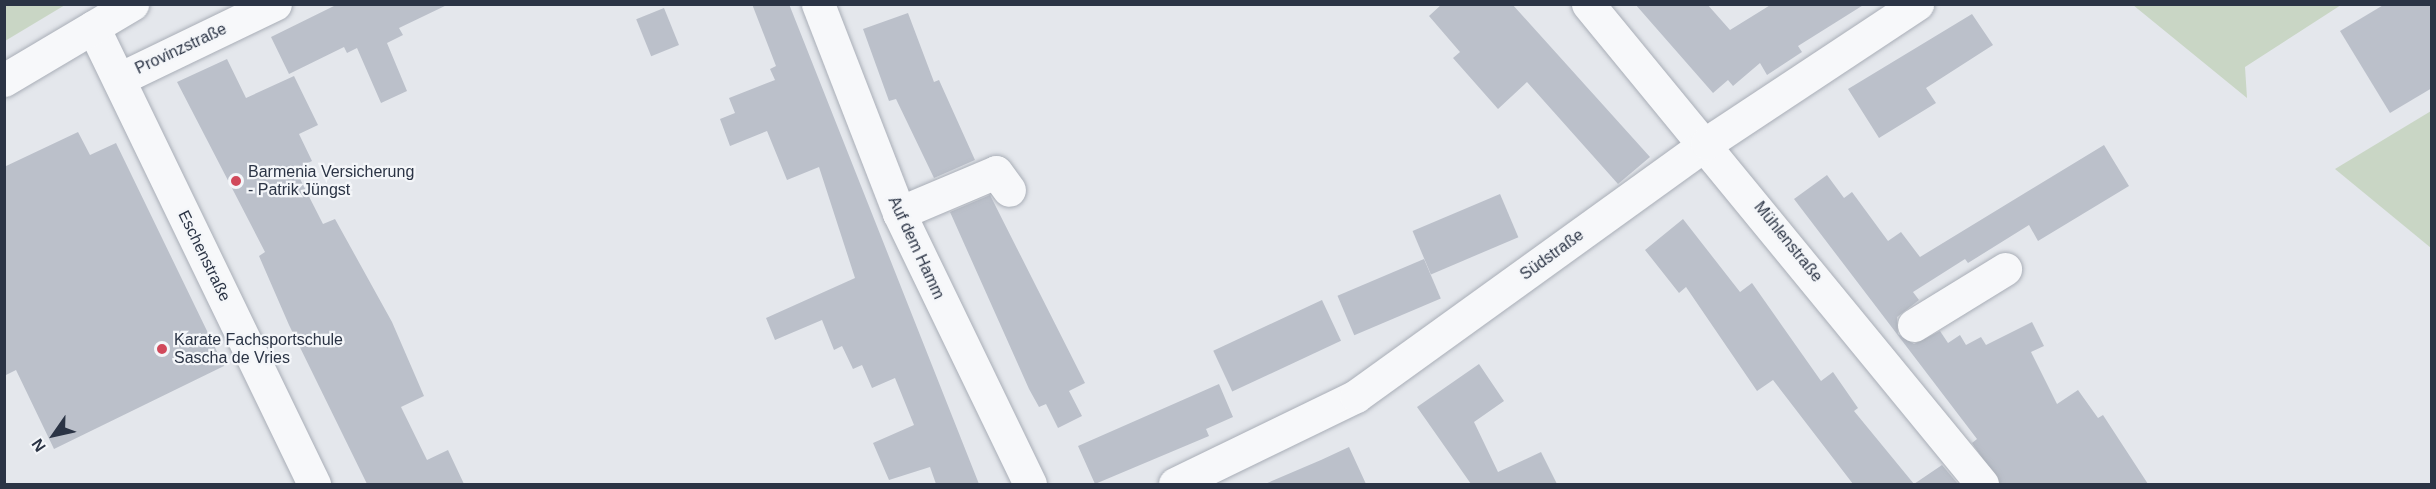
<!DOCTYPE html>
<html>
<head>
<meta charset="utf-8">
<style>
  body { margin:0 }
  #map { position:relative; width:2436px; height:489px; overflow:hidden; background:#e4e7ec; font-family:Arial,sans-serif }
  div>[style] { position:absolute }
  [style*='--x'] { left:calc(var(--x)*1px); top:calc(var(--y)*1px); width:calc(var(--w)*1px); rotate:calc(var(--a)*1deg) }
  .green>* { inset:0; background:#c9d6c5 }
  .building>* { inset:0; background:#bbc0ca; transform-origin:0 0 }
  .roads { filter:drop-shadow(0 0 2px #a9aeb7) drop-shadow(0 0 2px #a9aeb7) }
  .minor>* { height:33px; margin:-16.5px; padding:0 16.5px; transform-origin:16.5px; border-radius:16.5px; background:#f7f8fa }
  .dots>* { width:16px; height:16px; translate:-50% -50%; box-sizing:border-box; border:3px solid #f4f6f9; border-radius:50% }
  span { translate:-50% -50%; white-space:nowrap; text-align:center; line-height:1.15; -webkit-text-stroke:4.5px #f4f6f9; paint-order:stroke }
  .street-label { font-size:16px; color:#2b3445 }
  .poi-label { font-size:16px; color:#2b3445 }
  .left { translate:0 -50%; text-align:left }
  .frame { position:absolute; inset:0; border:6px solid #2b3445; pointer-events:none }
  .north { position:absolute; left:24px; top:405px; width:60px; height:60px; -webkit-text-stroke:4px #f4f6f9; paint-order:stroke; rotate:236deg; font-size:16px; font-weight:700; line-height:24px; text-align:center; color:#2b3445 }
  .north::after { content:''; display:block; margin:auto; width:21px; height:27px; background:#2b3445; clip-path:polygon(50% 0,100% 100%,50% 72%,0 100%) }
</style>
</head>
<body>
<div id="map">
  <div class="green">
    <i style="clip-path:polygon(5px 4px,65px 4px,65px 5px,5px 41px)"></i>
    <i style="clip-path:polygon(2133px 5px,2341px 5px,2245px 67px,2247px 98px)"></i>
    <i style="clip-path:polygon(2431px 111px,2431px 248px,2335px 169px)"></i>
  </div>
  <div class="building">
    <i style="clip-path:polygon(338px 4px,449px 4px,399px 28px,403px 35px,387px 43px,407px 91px,381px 103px,357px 48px,347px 53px,344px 47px,289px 74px,271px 37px)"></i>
    <i style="clip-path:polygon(752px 4px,789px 4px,979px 484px,936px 484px,930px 467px,889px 480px,873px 443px,914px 425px,895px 378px,872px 388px,862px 365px,853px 369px,842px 346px,834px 350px,822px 320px,775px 340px,766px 318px,855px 278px,819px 167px,787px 180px,767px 131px,730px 146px,720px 119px,735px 113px,729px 98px,775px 80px,770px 69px,776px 66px)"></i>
    <i style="clip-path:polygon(1442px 4px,1512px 4px,1650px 157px,1618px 184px,1527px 82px,1498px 109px,1453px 58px,1460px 52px,1429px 16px)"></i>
    <i style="clip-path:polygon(1635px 4px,1707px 4px,1730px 30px,1772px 4px,1865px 4px,1798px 46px,1802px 52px,1767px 75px,1760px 63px,1733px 86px,1728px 80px,1713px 93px)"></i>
    <i style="clip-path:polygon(2385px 4px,2432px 4px,2432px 88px,2390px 113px,2340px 31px)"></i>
    <i style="left:664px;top:8px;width:40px;height:30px;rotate:68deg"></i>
    <i style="clip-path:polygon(908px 13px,934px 82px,939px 80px,975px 160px,934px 178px,896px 99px,889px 101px,863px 29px)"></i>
    <i style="clip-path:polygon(1972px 14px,1993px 45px,1926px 88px,1936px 103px,1879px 138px,1848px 89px)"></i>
    <i style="clip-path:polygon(227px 59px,246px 98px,294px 76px,318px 125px,299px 134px,312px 161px,295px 169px,323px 224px,335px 219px,392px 322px,424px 396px,401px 407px,427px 460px,448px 450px,464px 484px,367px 484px,289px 325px,259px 256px,265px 252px,177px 82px)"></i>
    <i style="clip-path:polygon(78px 132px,90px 155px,116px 143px,224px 366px,54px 449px,16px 370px,4px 376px,4px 167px)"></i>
    <i style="clip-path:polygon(2104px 145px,2129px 186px,2038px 241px,2029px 225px,1968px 263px,1965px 259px,1913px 292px,1919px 300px,1897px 317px,1898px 334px,1914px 344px,1940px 331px,1948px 343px,1960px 335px,1966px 345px,1981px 337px,1986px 345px,2032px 322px,2044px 346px,2031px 352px,2057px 404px,2078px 390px,2098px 418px,2103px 415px,2148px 484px,2000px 484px,1972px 443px,1977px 439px,1794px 199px,1827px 175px,1844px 198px,1852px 192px,1888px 241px,1901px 232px,1920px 257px)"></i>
    <i style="left:1500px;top:194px;width:47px;height:95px;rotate:67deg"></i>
    <i style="clip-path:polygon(990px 195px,1085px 383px,1069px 391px,1082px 416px,1058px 428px,1046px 404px,1039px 407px,1029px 389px,950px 212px)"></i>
    <i style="clip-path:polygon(1683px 219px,1740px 292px,1752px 283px,1821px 381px,1833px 372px,1858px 408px,1854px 411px,1914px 484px,1942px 465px,1958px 484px,1853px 484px,1773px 380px,1757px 391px,1686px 287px,1679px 293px,1645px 250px)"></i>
    <i style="left:1424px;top:259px;width:43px;height:94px;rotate:67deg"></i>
    <i style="left:1322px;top:300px;width:45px;height:120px;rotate:65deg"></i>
    <i style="clip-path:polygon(1479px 364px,1504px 401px,1474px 422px,1498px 472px,1541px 452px,1557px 484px,1471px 484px,1417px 407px)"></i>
    <i style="clip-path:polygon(1219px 384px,1233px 417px,1206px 429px,1209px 436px,1095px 484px,1078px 446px)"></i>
    <i style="clip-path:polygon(1349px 447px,1366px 484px,1265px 484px,1321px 460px)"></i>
  </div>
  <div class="roads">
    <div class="minor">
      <i style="--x:818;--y:4;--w:224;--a:68.8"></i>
      <i style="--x:899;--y:213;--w:301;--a:64.2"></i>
      <i style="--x:1588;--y:4;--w:621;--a:50.62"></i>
      <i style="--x:93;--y:27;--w:508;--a:64.19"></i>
      <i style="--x:119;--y:79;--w:173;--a:-25.7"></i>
      <i style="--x:4;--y:80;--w:149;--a:-30.7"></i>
      <i style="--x:899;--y:213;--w:105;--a:-22.9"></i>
      <i style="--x:996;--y:172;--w:22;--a:54"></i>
      <i style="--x:1914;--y:325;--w:107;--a:-31.6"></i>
      <i style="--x:1175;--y:484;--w:201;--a:-25.9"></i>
      <i style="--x:1356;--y:396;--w:433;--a:-35.8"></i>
      <i style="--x:1707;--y:143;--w:252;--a:-33.5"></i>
    </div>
  </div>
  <div class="dots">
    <i style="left:236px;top:181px;background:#d1495b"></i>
    <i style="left:162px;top:349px;background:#d1495b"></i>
  </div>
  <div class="street-label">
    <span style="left:181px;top:49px;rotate:-25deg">Provinzstraße</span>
    <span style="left:1788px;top:242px;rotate:51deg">Mühlenstraße</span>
    <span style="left:916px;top:248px;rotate:65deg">Auf dem Hamm</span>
    <span style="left:1552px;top:255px;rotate:-36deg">Südstraße</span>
    <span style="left:204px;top:256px;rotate:64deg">Eschenstraße</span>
  </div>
  <div class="poi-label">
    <span class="left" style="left:248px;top:181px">Barmenia Versicherung<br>- Patrik Jüngst</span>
    <span class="left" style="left:174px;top:349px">Karate Fachsportschule<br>Sascha de Vries</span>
  </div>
  <div class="frame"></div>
  <div class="north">N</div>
</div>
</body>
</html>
